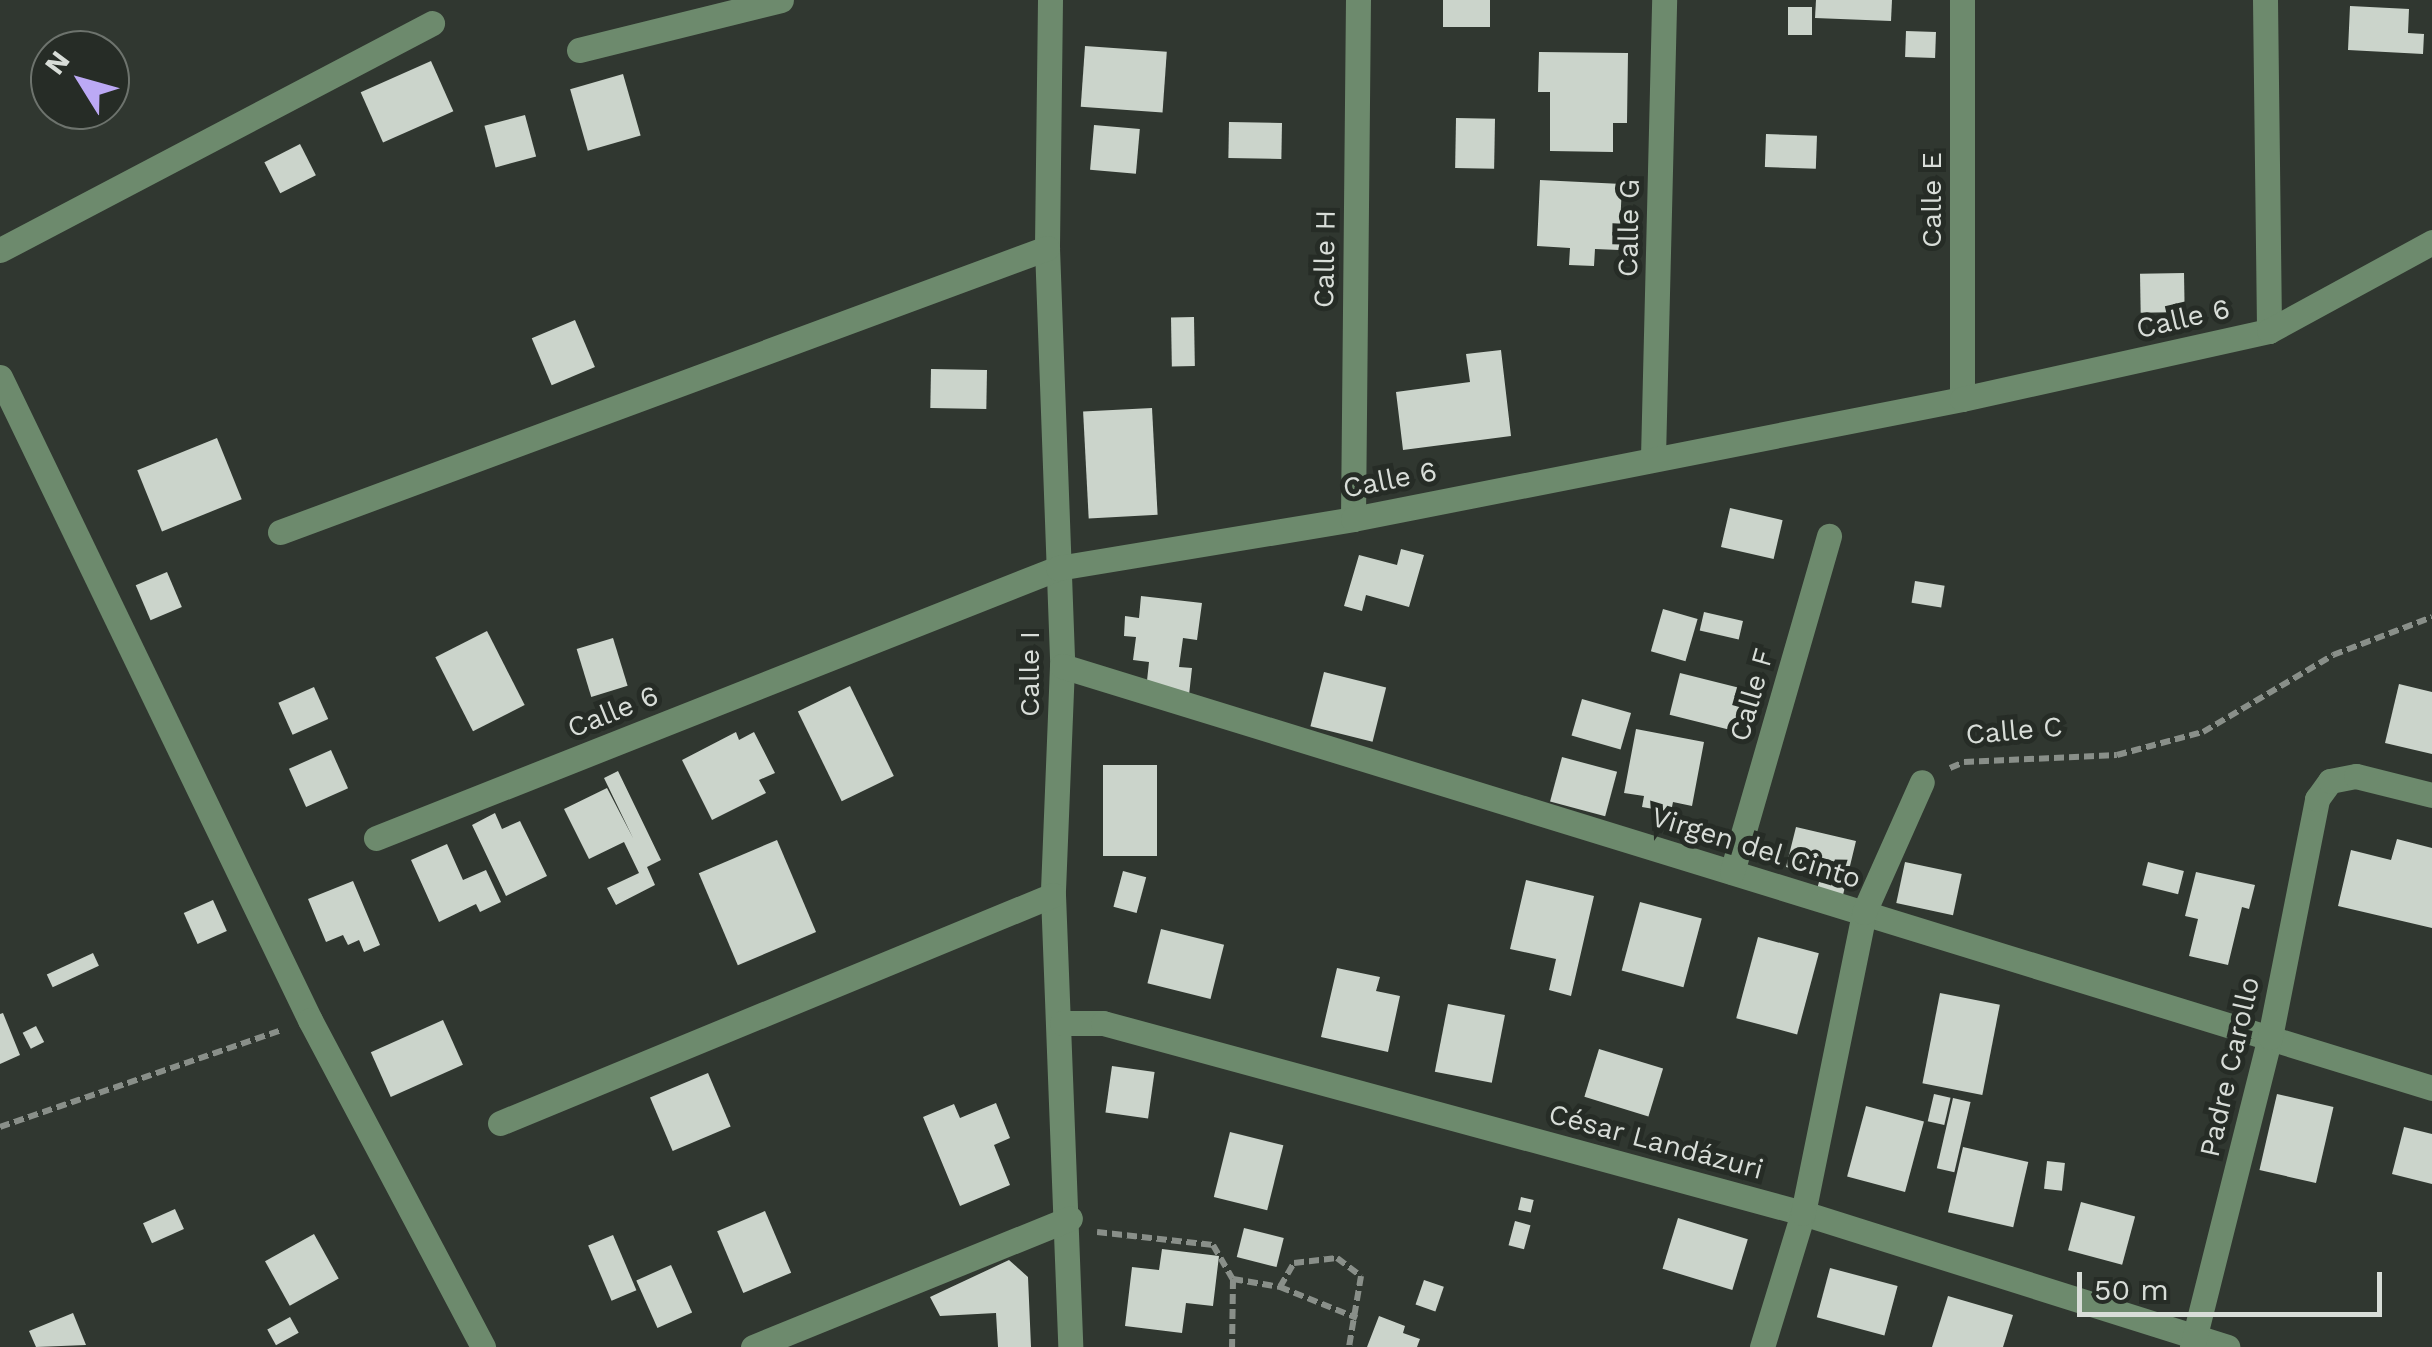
<!DOCTYPE html>
<html>
<head>
<meta charset="utf-8">
<style>
  body { margin:0 }
  #map { position:relative; width:2432px; height:1347px; overflow:hidden; background:#303730; font-family:"Work Sans",sans-serif }
  div>[style] { position:absolute }
  [style*='--x'] { left:calc(var(--x)*1px); top:calc(var(--y)*1px); width:calc(var(--w)*1px); rotate:calc(var(--a)*1deg) }
  .building>* { inset:0; background:#cbd4cb; transform-origin:0 0 }
  .path>* { height:6px; margin-top:-3px; transform-origin:0; background:repeating-linear-gradient(90deg,#898f89 0 10px,transparent 0 15px) }
  .minor>* { height:25px; margin:-12.5px; padding:0 12.5px; transform-origin:12.5px; border-radius:12.5px; background:#6d8a6d }
  span { translate:-50% -50%; white-space:nowrap; text-align:center; line-height:1.15; -webkit-text-stroke:10px #262c26; paint-order:stroke }
  .street-label { font-size:28px; color:#d8ddd8 }
  .north { position:absolute; left:30px; top:30px; width:100px; height:100px; box-sizing:border-box; background:#262c26; border:2px solid #6d736d; border-radius:50%; rotate:307deg; font-size:28px; font-weight:700; line-height:40px; text-align:center; color:#d8ddd8 }
  .north::after { content:''; display:block; margin:auto; width:35px; height:45px; background:#bca9f5; clip-path:polygon(50% 0,100% 100%,50% 72%,0 100%) }
  .scale { position:absolute; left:2077px; top:1272px; width:305px; height:45px; box-sizing:border-box; border:5px solid #d8ddd8; border-top:0; padding-left:12px; font-size:30px; line-height:35px; white-space:nowrap; color:#d8ddd8; -webkit-text-stroke:8px #262c26; paint-order:stroke }
</style>
</head>
<body>
<div id="map">
  <div class="building">
    <i style="left:1443px;top:0;width:47px;height:27px"></i>
    <i style="clip-path:polygon(1816px 0,1892px 0,1891px 21px,1815px 18px)"></i>
    <i style="clip-path:polygon(2350px 6px,2409px 9px,2408px 33px,2424px 34px,2423px 54px,2348px 50px)"></i>
    <i style="left:1788px;top:7px;width:24px;height:28px"></i>
    <i style="left:1906px;top:31px;width:30px;height:26px;rotate:2deg"></i>
    <i style="left:1085px;top:46px;width:82px;height:61px;rotate:4deg"></i>
    <i style="clip-path:polygon(1539px 52px,1628px 53px,1627px 123px,1613px 123px,1613px 152px,1550px 151px,1550px 92px,1538px 92px)"></i>
    <i style="left:431px;top:61px;width:55px;height:77px;rotate:66deg"></i>
    <i style="left:623px;top:74px;width:64px;height:55px;rotate:74deg"></i>
    <i style="left:525px;top:115px;width:43px;height:42px;rotate:75deg"></i>
    <i style="left:1456px;top:118px;width:39px;height:50px;rotate:1deg"></i>
    <i style="left:1229px;top:122px;width:53px;height:36px;rotate:1deg"></i>
    <i style="left:1094px;top:125px;width:46px;height:45px;rotate:5deg"></i>
    <i style="left:1766px;top:134px;width:51px;height:33px;rotate:2deg"></i>
    <i style="left:300px;top:144px;width:35px;height:40px;rotate:63deg"></i>
    <i style="clip-path:polygon(1540px 180px,1622px 184px,1619px 250px,1595px 249px,1594px 266px,1569px 265px,1570px 248px,1537px 246px)"></i>
    <i style="left:2184px;top:273px;width:39px;height:44px;rotate:89deg"></i>
    <i style="left:1194px;top:317px;width:49px;height:23px;rotate:89deg"></i>
    <i style="left:575px;top:320px;width:51px;height:47px;rotate:67deg"></i>
    <i style="clip-path:polygon(1501px 350px,1511px 436px,1403px 450px,1396px 392px,1470px 382px,1466px 354px)"></i>
    <i style="left:931px;top:369px;width:56px;height:39px;rotate:1deg"></i>
    <i style="left:1152px;top:408px;width:107px;height:69px;rotate:87deg"></i>
    <i style="left:217px;top:438px;width:66px;height:86px;rotate:68deg"></i>
    <i style="left:1730px;top:508px;width:54px;height:40px;rotate:13deg"></i>
    <i style="clip-path:polygon(1401px 549px,1424px 555px,1409px 607px,1366px 595px,1362px 611px,1344px 606px,1359px 555px,1397px 565px)"></i>
    <i style="left:167px;top:572px;width:38px;height:34px;rotate:67deg"></i>
    <i style="left:1915px;top:581px;width:30px;height:22px;rotate:9deg"></i>
    <i style="clip-path:polygon(1141px 596px,1202px 603px,1197px 640px,1183px 638px,1179px 667px,1192px 668px,1189px 695px,1146px 690px,1149px 662px,1133px 660px,1136px 637px,1124px 636px,1125px 616px,1139px 618px)"></i>
    <i style="left:1663px;top:609px;width:36px;height:44px;rotate:16deg"></i>
    <i style="left:1704px;top:612px;width:40px;height:19px;rotate:13deg"></i>
    <i style="left:487px;top:631px;width:83px;height:58px;rotate:63deg"></i>
    <i style="left:613px;top:638px;width:50px;height:38px;rotate:73deg"></i>
    <i style="left:1324px;top:672px;width:64px;height:56px;rotate:14deg"></i>
    <i style="left:1680px;top:673px;width:70px;height:43px;rotate:14deg"></i>
    <i style="clip-path:polygon(2399px 684px,2432px 692px,2432px 754px,2385px 743px)"></i>
    <i style="left:850px;top:686px;width:100px;height:58px;rotate:64deg"></i>
    <i style="left:314px;top:687px;width:35px;height:39px;rotate:66deg"></i>
    <i style="left:1582px;top:699px;width:51px;height:38px;rotate:16deg"></i>
    <i style="clip-path:polygon(1636px 729px,1704px 742px,1692px 806px,1673px 802px,1671px 812px,1642px 807px,1644px 796px,1624px 793px)"></i>
    <i style="clip-path:polygon(736px 732px,739px 740px,754px 732px,775px 773px,759px 780px,766px 793px,712px 820px,682px 760px)"></i>
    <i style="left:331px;top:750px;width:42px;height:46px;rotate:66deg"></i>
    <i style="left:1562px;top:757px;width:57px;height:46px;rotate:15deg"></i>
    <i style="left:1103px;top:765px;width:54px;height:91px"></i>
    <i style="clip-path:polygon(618px 771px,661px 860px,647px 867px,655px 885px,616px 905px,607px 888px,639px 873px,624px 842px,589px 859px,564px 809px,607px 788px,633px 838px,604px 778px)"></i>
    <i style="clip-path:polygon(495px 813px,502px 829px,520px 821px,547px 876px,506px 896px,472px 825px)"></i>
    <i style="clip-path:polygon(1796px 827px,1856px 841px,1843px 895px,1817px 889px,1821px 875px,1786px 867px)"></i>
    <i style="clip-path:polygon(2397px 839px,2432px 848px,2432px 928px,2338px 906px,2351px 850px,2391px 860px)"></i>
    <i style="left:777px;top:840px;width:100px;height:85px;rotate:67deg"></i>
    <i style="clip-path:polygon(447px 844px,463px 880px,486px 870px,501px 902px,480px 912px,476px 904px,439px 922px,411px 860px)"></i>
    <i style="left:1905px;top:862px;width:58px;height:42px;rotate:12deg"></i>
    <i style="left:2148px;top:862px;width:37px;height:24px;rotate:14deg"></i>
    <i style="left:1123px;top:871px;width:24px;height:37px;rotate:15deg"></i>
    <i style="clip-path:polygon(2196px 872px,2255px 885px,2249px 909px,2242px 907px,2228px 965px,2189px 956px,2198px 919px,2185px 916px)"></i>
    <i style="clip-path:polygon(1526px 880px,1594px 896px,1571px 996px,1549px 990px,1556px 959px,1510px 949px)"></i>
    <i style="clip-path:polygon(353px 881px,380px 945px,364px 952px,359px 940px,348px 945px,343px 935px,326px 942px,308px 899px)"></i>
    <i style="left:213px;top:900px;width:34px;height:32px;rotate:66deg"></i>
    <i style="left:1640px;top:902px;width:64px;height:71px;rotate:15deg"></i>
    <i style="left:1161px;top:929px;width:65px;height:56px;rotate:14deg"></i>
    <i style="left:1758px;top:937px;width:63px;height:84px;rotate:15deg"></i>
    <i style="left:93px;top:953px;width:14px;height:51px;rotate:65deg"></i>
    <i style="clip-path:polygon(1337px 968px,1380px 977px,1376px 991px,1400px 996px,1388px 1052px,1321px 1037px)"></i>
    <i style="left:1940px;top:993px;width:61px;height:92px;rotate:11deg"></i>
    <i style="left:1448px;top:1004px;width:58px;height:69px;rotate:11deg"></i>
    <i style="clip-path:polygon(3px 1013px,20px 1055px,0 1064px,0 1014px)"></i>
    <i style="left:443px;top:1020px;width:49px;height:79px;rotate:66deg"></i>
    <i style="left:36px;top:1026px;width:18px;height:15px;rotate:63deg"></i>
    <i style="left:1599px;top:1049px;width:67px;height:50px;rotate:17deg"></i>
    <i style="left:1112px;top:1066px;width:43px;height:47px;rotate:8deg"></i>
    <i style="left:708px;top:1073px;width:58px;height:63px;rotate:67deg"></i>
    <i style="left:1934px;top:1094px;width:17px;height:28px;rotate:13deg"></i>
    <i style="left:2277px;top:1094px;width:58px;height:78px;rotate:13deg"></i>
    <i style="left:1953px;top:1098px;width:18px;height:72px;rotate:13deg"></i>
    <i style="clip-path:polygon(996px 1103px,1010px 1138px,994px 1145px,1010px 1185px,960px 1206px,923px 1117px,954px 1104px,960px 1118px)"></i>
    <i style="left:1866px;top:1106px;width:60px;height:73px;rotate:15deg"></i>
    <i style="clip-path:polygon(2404px 1127px,2432px 1134px,2432px 1184px,2392px 1174px)"></i>
    <i style="left:1230px;top:1132px;width:55px;height:67px;rotate:14deg"></i>
    <i style="left:1963px;top:1147px;width:67px;height:67px;rotate:13deg"></i>
    <i style="left:2047px;top:1161px;width:18px;height:28px;rotate:6deg"></i>
    <i style="left:1521px;top:1197px;width:13px;height:13px;rotate:13deg"></i>
    <i style="left:2081px;top:1202px;width:56px;height:50px;rotate:15deg"></i>
    <i style="left:175px;top:1209px;width:22px;height:35px;rotate:66deg"></i>
    <i style="left:765px;top:1211px;width:67px;height:52px;rotate:67deg"></i>
    <i style="left:1678px;top:1218px;width:73px;height:53px;rotate:17deg"></i>
    <i style="left:1515px;top:1221px;width:16px;height:25px;rotate:15deg"></i>
    <i style="left:1244px;top:1228px;width:41px;height:30px;rotate:14deg"></i>
    <i style="left:314px;top:1234px;width:51px;height:56px;rotate:61deg"></i>
    <i style="left:613px;top:1235px;width:60px;height:27px;rotate:67deg"></i>
    <i style="clip-path:polygon(1162px 1249px,1219px 1256px,1213px 1306px,1186px 1303px,1182px 1333px,1125px 1326px,1132px 1267px,1159px 1270px)"></i>
    <i style="clip-path:polygon(1009px 1260px,1028px 1277px,1031px 1347px,998px 1347px,996px 1313px,940px 1316px,930px 1297px)"></i>
    <i style="left:671px;top:1265px;width:52px;height:38px;rotate:66deg"></i>
    <i style="left:1830px;top:1268px;width:70px;height:51px;rotate:15deg"></i>
    <i style="left:1424px;top:1280px;width:21px;height:26px;rotate:19deg"></i>
    <i style="clip-path:polygon(1948px 1296px,2013px 1315px,2003px 1347px,1932px 1347px)"></i>
    <i style="clip-path:polygon(73px 1313px,86px 1345px,36px 1347px,29px 1331px)"></i>
    <i style="clip-path:polygon(1379px 1316px,1405px 1326px,1403px 1333px,1420px 1339px,1417px 1347px,1367px 1347px)"></i>
    <i style="left:290px;top:1317px;width:18px;height:26px;rotate:61deg"></i>
  </div>
  <div class="path">
    <i style="--x:1950;--y:768;--w:15;--a:-23"></i>
    <i style="--x:1964;--y:762;--w:153;--a:-2.6"></i>
    <i style="--x:2117;--y:755;--w:89;--a:-15"></i>
    <i style="--x:2203;--y:732;--w:151;--a:-30.6"></i>
    <i style="--x:2333;--y:655;--w:106;--a:-21"></i>
    <i style="--x:0;--y:1127;--w:298;--a:-19"></i>
    <i style="--x:1097;--y:1232;--w:117;--a:6.4"></i>
    <i style="--x:1213;--y:1245;--w:39;--a:60"></i>
    <i style="--x:1233;--y:1279;--w:68;--a:90.8"></i>
    <i style="--x:1233;--y:1279;--w:48;--a:9.7"></i>
    <i style="--x:1280;--y:1287;--w:28;--a:-60"></i>
    <i style="--x:1294;--y:1263;--w:43;--a:-6.6"></i>
    <i style="--x:1337;--y:1258;--w:30;--a:37"></i>
    <i style="--x:1361;--y:1276;--w:72;--a:99.6"></i>
    <i style="--x:1280;--y:1287;--w:83;--a:21.9"></i>
  </div>
  <div class="minor">
    <i style="--x:1050;--y:0;--w:248;--a:90.7"></i>
    <i style="--x:1047;--y:248;--w:418;--a:87.9"></i>
    <i style="--x:1062;--y:666;--w:229;--a:92.3"></i>
    <i style="--x:1053;--y:895;--w:452;--a:87.8"></i>
    <i style="--x:1962;--y:0;--w:399;--a:90"></i>
    <i style="--x:2265;--y:0;--w:331;--a:89.3"></i>
    <i style="--x:579;--y:50;--w:208;--a:-13.9"></i>
    <i style="--x:0;--y:250;--w:488;--a:-27.7"></i>
    <i style="--x:0;--y:377;--w:714;--a:64.26"></i>
    <i style="--x:310;--y:1020;--w:370;--a:62.1"></i>
    <i style="--x:1653;--y:457;--w:457;--a:-88.6"></i>
    <i style="--x:1353;--y:519;--w:519;--a:-89.45"></i>
    <i style="--x:280;--y:532;--w:818;--a:-20.32"></i>
    <i style="--x:1062;--y:666;--w:1434;--a:17.12"></i>
    <i style="--x:376;--y:838;--w:734;--a:-21.6"></i>
    <i style="--x:1058;--y:568;--w:299;--a:-9.4"></i>
    <i style="--x:1353;--y:519;--w:621;--a:-11.15"></i>
    <i style="--x:1962;--y:399;--w:314;--a:-12.5"></i>
    <i style="--x:2269;--y:331;--w:186;--a:-28.6"></i>
    <i style="--x:1732;--y:872;--w:350;--a:-73.9"></i>
    <i style="--x:1062;--y:1023;--w:41;--a:0"></i>
    <i style="--x:1103;--y:1023;--w:725;--a:15.19"></i>
    <i style="--x:1803;--y:1213;--w:445;--a:17.5"></i>
    <i style="--x:500;--y:1123;--w:598;--a:-22.41"></i>
    <i style="--x:753;--y:1347;--w:342;--a:-22.1"></i>
    <i style="--x:1762;--y:1347;--w:140;--a:-73"></i>
    <i style="--x:1803;--y:1213;--w:307;--a:-78.5"></i>
    <i style="--x:1864;--y:912;--w:142;--a:-66"></i>
    <i style="--x:2192;--y:1347;--w:320;--a:-75.9"></i>
    <i style="--x:2270;--y:1037;--w:243;--a:-78.8"></i>
    <i style="--x:2317;--y:799;--w:22;--a:-54"></i>
    <i style="--x:2330;--y:781;--w:26;--a:-11"></i>
    <i style="--x:2356;--y:776;--w:78;--a:14"></i>
  </div>
  <div class="street-label">
    <span style="left:1932px;top:200px;rotate:-90deg">Calle E</span>
    <span style="left:1629px;top:228px;rotate:-89deg">Calle G</span>
    <span style="left:1325px;top:259px;rotate:-89deg">Calle H</span>
    <span style="left:2183px;top:319px;rotate:-13deg">Calle 6</span>
    <span style="left:1390px;top:480px;rotate:-11deg">Calle 6</span>
    <span style="left:1030px;top:674px;rotate:-90deg">Calle I</span>
    <span style="left:1752px;top:695px;rotate:-74deg">Calle F</span>
    <span style="left:613px;top:712px;rotate:-22deg">Calle 6</span>
    <span style="left:2014px;top:731px;rotate:-5deg">Calle C</span>
    <span style="left:1756px;top:848px;rotate:17deg">Virgen del Cinto</span>
    <span style="left:2230px;top:1067px;rotate:-77deg">Padre Carollo</span>
    <span style="left:1656px;top:1142px;rotate:15deg">César Landázuri</span>
  </div>
  <div class="north">N</div>
  <div class="scale">50 m</div>
</div>
</body>
</html>
